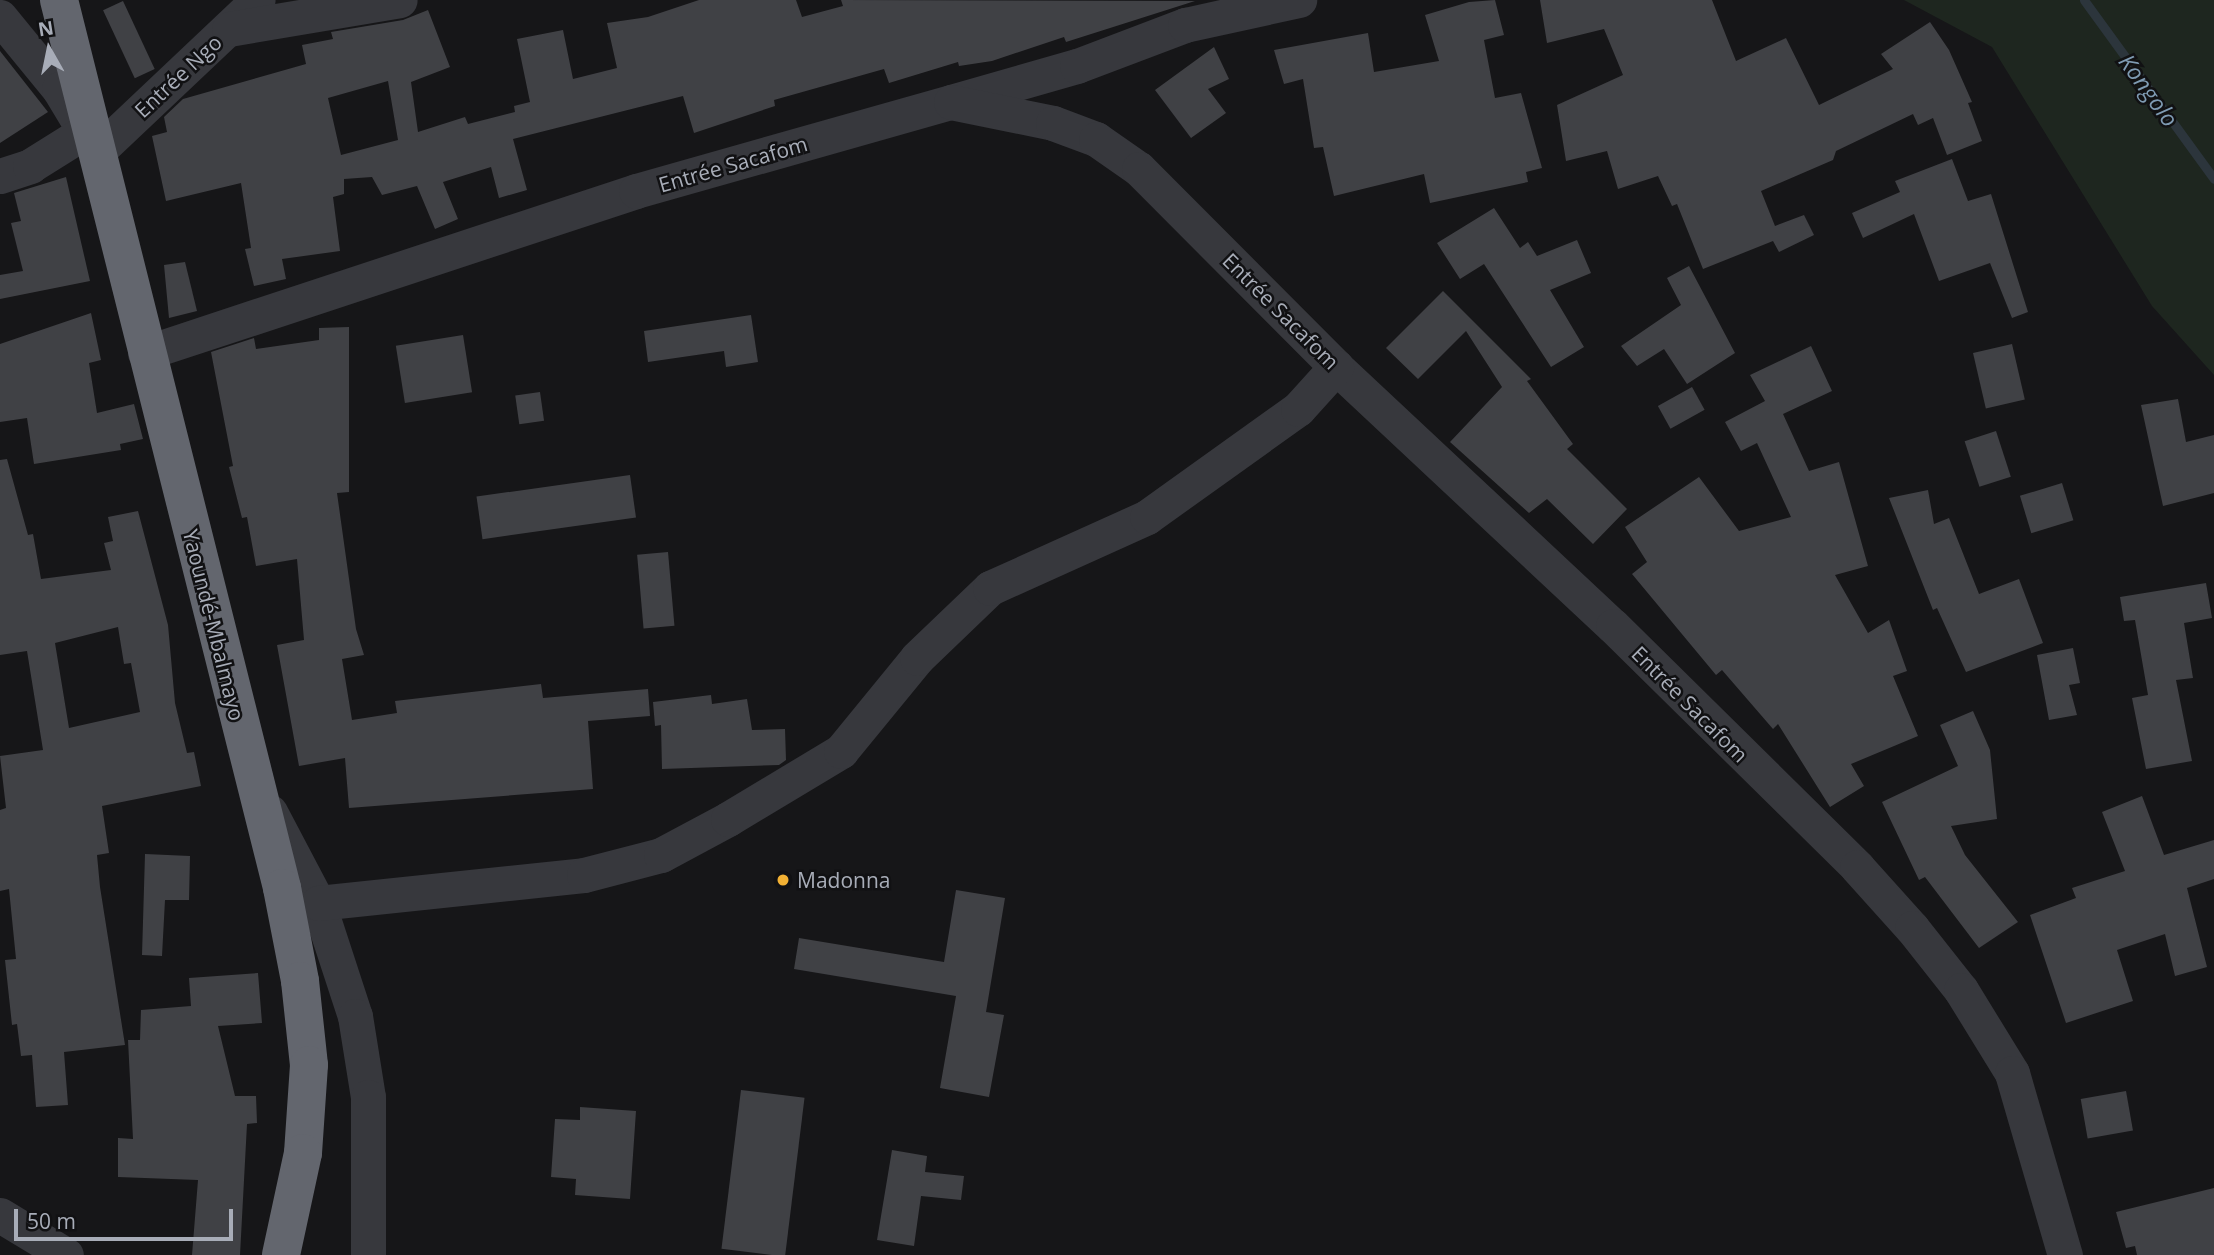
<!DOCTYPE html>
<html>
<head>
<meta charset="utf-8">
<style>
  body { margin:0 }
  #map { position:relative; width:2214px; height:1255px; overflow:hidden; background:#161618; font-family:"Open Sans",sans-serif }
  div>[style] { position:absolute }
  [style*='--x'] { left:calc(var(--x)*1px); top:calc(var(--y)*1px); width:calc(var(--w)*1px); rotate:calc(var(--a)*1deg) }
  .green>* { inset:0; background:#1e261f }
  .stream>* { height:9px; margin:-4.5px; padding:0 4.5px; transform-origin:4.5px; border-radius:4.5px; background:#2c353c }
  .building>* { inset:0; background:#404145; transform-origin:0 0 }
  .minor>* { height:35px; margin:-17.5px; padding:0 17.5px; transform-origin:17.5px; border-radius:17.5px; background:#37383d }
  .highway>* { height:38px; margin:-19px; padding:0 19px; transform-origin:19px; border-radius:19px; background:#63666e }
  .dots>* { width:19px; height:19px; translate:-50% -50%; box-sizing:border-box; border:4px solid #111113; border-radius:50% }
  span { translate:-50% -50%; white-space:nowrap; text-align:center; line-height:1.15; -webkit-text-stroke:5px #111113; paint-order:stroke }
  .street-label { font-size:21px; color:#a8adb8 }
  .poi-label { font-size:21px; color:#a8adb8 }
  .left { translate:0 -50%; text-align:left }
  .water-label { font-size:23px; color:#7f9bb3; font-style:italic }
  .north { position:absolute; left:14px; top:14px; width:70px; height:70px; -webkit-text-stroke:5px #111113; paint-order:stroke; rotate:351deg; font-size:19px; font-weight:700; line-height:28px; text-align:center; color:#a8adb8 }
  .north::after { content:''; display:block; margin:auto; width:24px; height:32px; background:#a8adb8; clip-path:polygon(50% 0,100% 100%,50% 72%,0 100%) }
  .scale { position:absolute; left:14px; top:1209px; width:219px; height:32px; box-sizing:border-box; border:4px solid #a8adb8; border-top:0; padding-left:9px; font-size:21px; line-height:24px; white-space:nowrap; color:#a8adb8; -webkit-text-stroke:5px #111113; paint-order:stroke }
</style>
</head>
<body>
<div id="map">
  <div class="green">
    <i style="clip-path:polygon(1904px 0,2214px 0,2214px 375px,2152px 306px,1992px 47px)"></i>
  </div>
  <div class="stream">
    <i style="--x:2084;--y:0;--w:221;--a:54"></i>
  </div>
  <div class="building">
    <i style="clip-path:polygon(evenodd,699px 0,796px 0,802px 17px,843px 6px,841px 0,1195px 1px,1066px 42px,1064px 37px,992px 61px,959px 66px,958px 62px,889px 83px,884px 69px,774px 100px,775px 106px,694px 133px,683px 96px,513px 139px,527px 190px,499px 198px,491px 167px,443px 182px,458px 219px,435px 229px,417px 186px,382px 195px,372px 177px,344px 179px,344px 194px,333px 197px,340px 251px,282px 259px,286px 279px,254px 286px,245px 249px,251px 248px,241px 183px,166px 201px,152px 136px,167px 132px,164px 117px,183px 99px,306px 64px,302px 45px,333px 39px,331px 32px,403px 20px,428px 10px,450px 67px,411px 82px,418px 132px,465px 117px,468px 124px,515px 112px,514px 106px,530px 102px,517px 39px,563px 30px,573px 79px,617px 68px,607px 23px,648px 17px,699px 0,388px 81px,398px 140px,341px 155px,328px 98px,388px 81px)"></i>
    <i style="clip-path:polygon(1495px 0,1504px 35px,1484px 40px,1495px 98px,1521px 93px,1542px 168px,1526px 172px,1528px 182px,1430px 203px,1424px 174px,1334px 196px,1323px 147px,1314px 148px,1303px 79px,1284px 84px,1274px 50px,1368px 33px,1374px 72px,1439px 61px,1425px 15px,1469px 2px)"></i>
    <i style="clip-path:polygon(1540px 0,1712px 0,1736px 61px,1786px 38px,1819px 105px,1893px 69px,1881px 54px,1930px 22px,1949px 50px,1972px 102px,1968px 103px,1982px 141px,1947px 155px,1933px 118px,1918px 125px,1913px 114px,1836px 151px,1833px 160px,1761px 191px,1775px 226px,1804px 215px,1814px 235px,1779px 252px,1773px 241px,1703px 269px,1677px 204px,1672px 206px,1658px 176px,1618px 189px,1607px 151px,1566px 161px,1557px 105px,1623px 75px,1604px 29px,1547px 43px)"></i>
    <i style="left:123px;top:1px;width:75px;height:22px;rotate:65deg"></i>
    <i style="clip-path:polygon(1214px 47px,1229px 79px,1208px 89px,1226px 113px,1191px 138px,1155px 90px)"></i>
    <i style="clip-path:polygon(0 51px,48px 112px,0 143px)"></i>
    <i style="clip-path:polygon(1952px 159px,1968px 201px,1991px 194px,2028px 312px,2012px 318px,1990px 263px,1939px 281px,1914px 214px,1863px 238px,1852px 213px,1900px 192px,1895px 181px)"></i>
    <i style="clip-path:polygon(66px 177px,90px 281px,0 299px,0 275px,23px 271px,11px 223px,21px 221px,14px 193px)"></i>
    <i style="clip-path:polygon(1494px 208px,1520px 248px,1528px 242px,1537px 256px,1577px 240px,1591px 273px,1550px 290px,1584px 347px,1551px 367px,1484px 264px,1460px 279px,1437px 243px)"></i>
    <i style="clip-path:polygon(185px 262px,197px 311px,169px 318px,164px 265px)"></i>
    <i style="clip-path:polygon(1689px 266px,1735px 353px,1687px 384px,1664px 349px,1637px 366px,1621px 346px,1681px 305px,1667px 278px)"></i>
    <i style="clip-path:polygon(1443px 291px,1531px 379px,1527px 381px,1573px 444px,1567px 449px,1627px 509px,1593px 544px,1547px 499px,1529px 513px,1450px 442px,1502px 387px,1466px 331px,1418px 379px,1386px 348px)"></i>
    <i style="clip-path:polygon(91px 313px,101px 360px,89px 363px,97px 413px,134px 404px,143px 439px,120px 444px,121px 450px,34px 464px,27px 418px,0 422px,0 344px)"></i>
    <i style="clip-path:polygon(751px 315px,758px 362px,726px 367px,724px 351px,648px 362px,644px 331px)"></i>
    <i style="clip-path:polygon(349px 327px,349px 492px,337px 493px,356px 629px,364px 655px,342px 659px,352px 720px,397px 713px,395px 701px,541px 684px,543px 698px,648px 689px,650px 716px,588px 721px,593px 789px,349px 808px,345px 758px,299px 766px,277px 645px,304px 640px,297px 559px,256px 566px,247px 517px,242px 518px,229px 467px,233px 466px,211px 352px,254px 338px,256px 349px,319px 340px,319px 328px)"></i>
    <i style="left:463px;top:335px;width:58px;height:68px;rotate:81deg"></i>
    <i style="left:2012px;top:344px;width:57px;height:40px;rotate:77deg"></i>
    <i style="clip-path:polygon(1811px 346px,1832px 391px,1783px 414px,1809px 471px,1839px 462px,1868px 566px,1835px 575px,1868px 633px,1889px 620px,1907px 671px,1893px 676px,1918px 736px,1851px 764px,1864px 786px,1830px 807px,1778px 724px,1773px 729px,1722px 670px,1716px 675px,1632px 574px,1647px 562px,1625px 527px,1699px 477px,1739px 531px,1791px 517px,1757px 443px,1741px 451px,1725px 422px,1765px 401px,1750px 375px)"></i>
    <i style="left:1692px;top:387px;width:26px;height:39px;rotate:61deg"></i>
    <i style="left:540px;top:392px;width:29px;height:25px;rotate:82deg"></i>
    <i style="clip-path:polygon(2178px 399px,2186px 442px,2214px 435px,2214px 493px,2163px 506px,2141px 405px)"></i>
    <i style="left:1996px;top:431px;width:48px;height:33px;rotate:72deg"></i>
    <i style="clip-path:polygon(evenodd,7px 459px,28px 535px,33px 534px,41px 579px,111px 570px,104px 543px,113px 541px,108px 517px,138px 511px,168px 625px,175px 703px,187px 753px,194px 752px,201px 786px,102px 806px,109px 853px,97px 855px,100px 887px,125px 1045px,64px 1052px,68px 1105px,36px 1107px,32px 1055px,21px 1056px,17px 1024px,12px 1025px,5px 960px,16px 959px,9px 889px,0 891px,0 810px,6px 808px,0 756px,43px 750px,27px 651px,0 655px,0 460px,7px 459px,118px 627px,124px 664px,131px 663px,140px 712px,69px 728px,55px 643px,118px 627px)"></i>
    <i style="left:630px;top:475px;width:43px;height:155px;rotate:82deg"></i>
    <i style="left:2062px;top:483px;width:39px;height:44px;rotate:73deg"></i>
    <i style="clip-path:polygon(1928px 490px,1934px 524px,1949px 518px,1979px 594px,2019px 579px,2043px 643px,1966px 672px,1937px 608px,1933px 610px,1889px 498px)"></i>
    <i style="left:668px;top:552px;width:74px;height:31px;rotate:85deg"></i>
    <i style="clip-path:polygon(2206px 583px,2212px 618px,2184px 623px,2193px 678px,2176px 680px,2192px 761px,2146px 769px,2132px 698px,2148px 695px,2135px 620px,2124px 621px,2120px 597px)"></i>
    <i style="clip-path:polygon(2073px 648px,2080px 683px,2069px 685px,2077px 715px,2049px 720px,2037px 655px)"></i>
    <i style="clip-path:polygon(711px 695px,712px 704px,747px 699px,752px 730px,785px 729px,786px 760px,779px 765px,662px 769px,661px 725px,655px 726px,653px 702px)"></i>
    <i style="clip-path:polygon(1973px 711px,1990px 750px,1997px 819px,1951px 826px,1965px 855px,2018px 922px,1979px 948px,1925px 877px,1919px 880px,1882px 802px,1958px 766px,1940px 725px)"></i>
    <i style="clip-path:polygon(2142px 796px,2164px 855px,2214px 840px,2214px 879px,2187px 888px,2207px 967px,2175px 976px,2165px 934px,2117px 950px,2133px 1001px,2066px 1023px,2030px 915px,2076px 898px,2072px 888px,2125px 871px,2102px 812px)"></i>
    <i style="clip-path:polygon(145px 854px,190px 856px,189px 900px,165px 900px,162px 956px,142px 955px)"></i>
    <i style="clip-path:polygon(956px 890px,1005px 898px,986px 1012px,1004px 1015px,989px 1097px,940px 1088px,956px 996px,794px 969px,799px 938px,944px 962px)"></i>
    <i style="clip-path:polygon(258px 973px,262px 1023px,218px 1026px,235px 1096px,256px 1096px,257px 1123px,247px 1124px,240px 1255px,192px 1255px,198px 1180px,118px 1177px,118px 1138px,133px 1139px,128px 1040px,140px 1040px,141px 1010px,191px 1006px,189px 978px)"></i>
    <i style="left:741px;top:1090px;width:64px;height:160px;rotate:7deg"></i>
    <i style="left:2126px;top:1091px;width:40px;height:46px;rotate:80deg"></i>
    <i style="clip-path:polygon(580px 1107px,636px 1111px,630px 1199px,575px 1195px,576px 1179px,551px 1177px,555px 1119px,580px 1120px)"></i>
    <i style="clip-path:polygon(892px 1150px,927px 1156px,925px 1172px,964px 1176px,961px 1200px,921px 1196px,914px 1246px,877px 1240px)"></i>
    <i style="clip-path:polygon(2214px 1188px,2214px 1255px,2137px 1255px,2135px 1246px,2126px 1248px,2116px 1212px)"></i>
  </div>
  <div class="minor">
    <i style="--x:0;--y:17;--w:93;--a:50.7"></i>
    <i style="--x:59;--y:89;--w:74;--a:58.9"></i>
    <i style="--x:97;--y:152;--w:221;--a:-43.4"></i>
    <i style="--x:229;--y:29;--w:173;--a:-9.6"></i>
    <i style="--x:954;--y:101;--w:128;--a:-15.9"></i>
    <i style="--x:1077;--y:66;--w:116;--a:-20.8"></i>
    <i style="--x:1185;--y:25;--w:117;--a:-12.4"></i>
    <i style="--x:0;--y:176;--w:32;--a:-18"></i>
    <i style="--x:30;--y:166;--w:66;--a:-32"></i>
    <i style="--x:145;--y:353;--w:517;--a:-18.26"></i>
    <i style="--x:636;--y:191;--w:327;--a:-15.8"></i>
    <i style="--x:951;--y:102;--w:104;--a:11.6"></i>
    <i style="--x:1053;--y:123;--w:46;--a:20.4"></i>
    <i style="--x:1096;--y:139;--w:52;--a:34.9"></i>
    <i style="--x:1139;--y:169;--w:279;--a:45.1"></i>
    <i style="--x:1336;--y:367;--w:379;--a:43.1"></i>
    <i style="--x:1613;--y:626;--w:343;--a:44.6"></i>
    <i style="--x:1857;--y:867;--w:82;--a:48"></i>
    <i style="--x:1912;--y:928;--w:79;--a:51.7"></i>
    <i style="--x:1961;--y:990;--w:97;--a:58.4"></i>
    <i style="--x:2012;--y:1073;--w:190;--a:73.8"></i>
    <i style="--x:270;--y:812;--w:103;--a:62.2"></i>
    <i style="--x:318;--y:903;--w:119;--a:71.9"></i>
    <i style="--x:355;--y:1016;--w:82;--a:80.9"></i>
    <i style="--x:368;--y:1097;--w:158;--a:90"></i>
    <i style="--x:318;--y:903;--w:267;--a:-6"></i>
    <i style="--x:584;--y:875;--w:80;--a:-14.6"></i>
    <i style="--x:661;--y:855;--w:76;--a:-28.2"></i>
    <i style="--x:728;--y:819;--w:132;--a:-31"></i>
    <i style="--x:841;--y:751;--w:120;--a:-50.7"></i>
    <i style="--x:917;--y:658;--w:101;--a:-43.8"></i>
    <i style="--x:990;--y:588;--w:172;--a:-24.3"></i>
    <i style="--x:1147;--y:517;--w:186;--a:-35.6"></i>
    <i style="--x:1298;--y:409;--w:57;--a:-47.9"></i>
    <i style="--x:0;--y:1215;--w:77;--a:31.2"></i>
  </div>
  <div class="highway">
    <i style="--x:59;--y:0;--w:916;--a:75.9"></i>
    <i style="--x:282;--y:888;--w:95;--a:79"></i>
    <i style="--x:300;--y:981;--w:84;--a:83.9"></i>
    <i style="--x:309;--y:1065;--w:88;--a:93.9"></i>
    <i style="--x:303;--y:1153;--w:104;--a:102.2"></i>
  </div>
  <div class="dots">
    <i style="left:783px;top:880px;background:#f2b134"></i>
  </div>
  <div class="street-label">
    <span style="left:178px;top:76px;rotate:-43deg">Entrée Ngo</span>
    <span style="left:733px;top:164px;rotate:-16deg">Entrée Sacafom</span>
    <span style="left:1281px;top:311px;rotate:45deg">Entrée Sacafom</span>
    <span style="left:214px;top:625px;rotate:76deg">Yaoundé-Mbalmayo</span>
    <span style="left:1690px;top:704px;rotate:45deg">Entrée Sacafom</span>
  </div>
  <div class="poi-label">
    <span class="left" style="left:797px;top:880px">Madonna</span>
  </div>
  <div class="water-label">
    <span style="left:2149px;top:90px;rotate:54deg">Kongolo</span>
  </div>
  <div class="north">N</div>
  <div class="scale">50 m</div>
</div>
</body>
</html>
